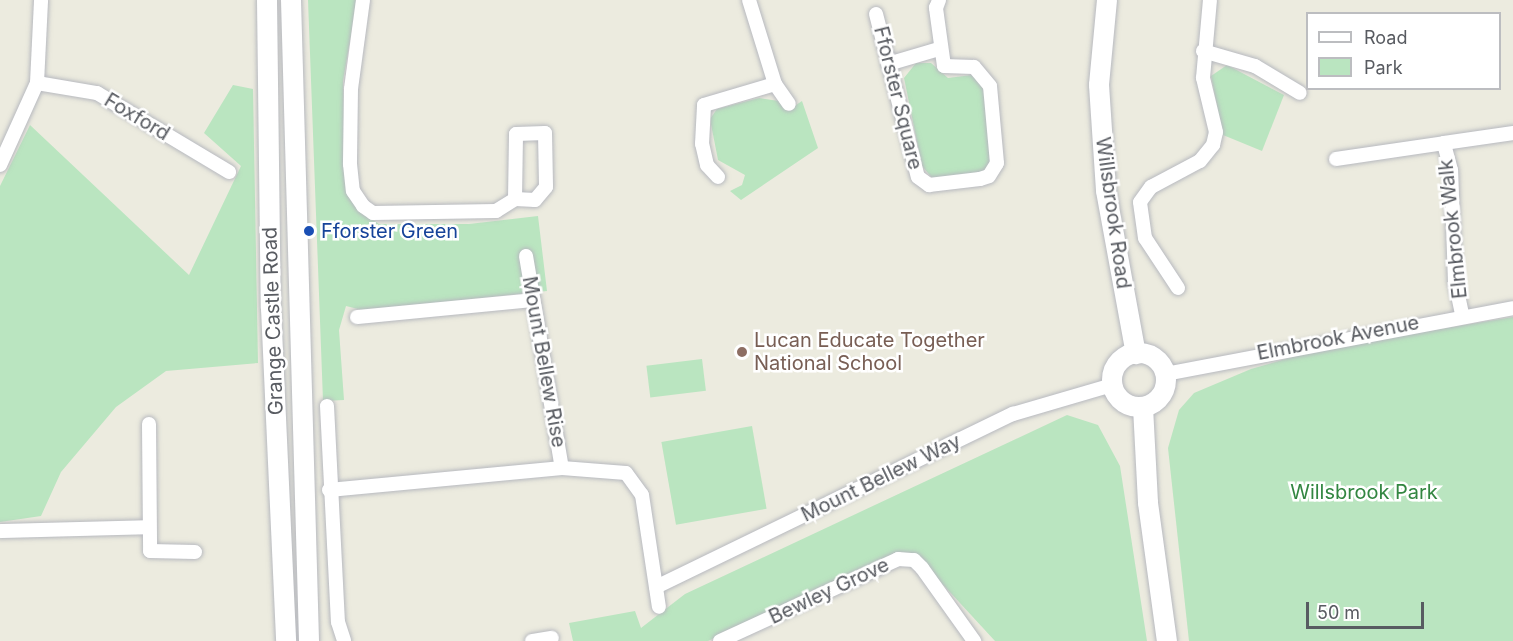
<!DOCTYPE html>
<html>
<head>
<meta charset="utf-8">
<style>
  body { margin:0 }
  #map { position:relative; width:1513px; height:641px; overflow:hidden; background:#ecebdf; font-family:Inter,sans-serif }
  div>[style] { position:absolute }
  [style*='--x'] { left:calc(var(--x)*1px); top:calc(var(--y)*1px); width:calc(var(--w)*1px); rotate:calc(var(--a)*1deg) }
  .green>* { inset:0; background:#bae5c0; transform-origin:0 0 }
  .roads { filter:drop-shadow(0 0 2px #b7b9bf) drop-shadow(0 0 2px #b7b9bf) }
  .street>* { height:14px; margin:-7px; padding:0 7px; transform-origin:7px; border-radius:7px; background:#fff }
  .secondary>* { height:20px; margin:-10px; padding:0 10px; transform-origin:10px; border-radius:10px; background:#fff }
  .secondary>.ring { margin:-10px; padding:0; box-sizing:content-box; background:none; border:20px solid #fff; border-radius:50% }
  .dots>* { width:16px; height:16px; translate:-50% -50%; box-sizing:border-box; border:3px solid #fff; border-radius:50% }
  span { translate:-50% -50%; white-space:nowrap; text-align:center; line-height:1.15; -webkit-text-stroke:5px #fff; paint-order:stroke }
  .street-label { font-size:20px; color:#585b61 }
  .transit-label { font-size:20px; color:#164399 }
  .left { translate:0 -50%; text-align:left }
  .education-label { font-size:20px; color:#785e54 }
  .park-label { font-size:20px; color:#328641 }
  .legend { position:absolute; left:1306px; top:12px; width:195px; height:78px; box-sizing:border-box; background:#fff; border:2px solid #bcbdc0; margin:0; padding:8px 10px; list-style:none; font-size:18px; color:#585b61 }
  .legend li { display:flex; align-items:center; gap:12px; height:30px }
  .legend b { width:30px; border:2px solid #bcbdc0 }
  .scale { position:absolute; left:1306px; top:602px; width:118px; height:27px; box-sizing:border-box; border:3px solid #585b61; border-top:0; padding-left:8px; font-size:18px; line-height:21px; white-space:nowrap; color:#585b61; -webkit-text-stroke:4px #fff; paint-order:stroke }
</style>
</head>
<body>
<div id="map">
  <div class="green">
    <i style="clip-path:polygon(308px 0,357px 0,343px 81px,346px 186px,357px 209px,379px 224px,469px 224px,538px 216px,547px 291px,366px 311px,346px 306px,339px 330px,344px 400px,323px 401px)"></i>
    <i style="clip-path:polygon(916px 63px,931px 63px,948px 78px,972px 75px,984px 87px,992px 166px,979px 174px,933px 179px,922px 166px,904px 78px)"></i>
    <i style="clip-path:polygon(1227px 65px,1284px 95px,1262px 151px,1223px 135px,1211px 76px)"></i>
    <i style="clip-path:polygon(233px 85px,253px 89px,258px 363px,166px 371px,116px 407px,61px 472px,41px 516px,0 522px,0 186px,30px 125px,189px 275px,241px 166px,204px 133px)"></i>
    <i style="clip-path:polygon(759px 98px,779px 101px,787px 111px,802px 101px,818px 148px,741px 200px,730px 191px,742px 185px,745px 175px,718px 160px,710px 119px,717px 109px)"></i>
    <i style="clip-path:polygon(1513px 317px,1513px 641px,1189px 641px,1168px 448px,1179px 410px,1194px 393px,1251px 369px,1324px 348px)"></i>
    <i style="left:702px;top:359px;width:32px;height:56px;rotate:83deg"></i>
    <i style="clip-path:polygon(1067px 415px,1098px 425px,1120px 466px,1147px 641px,995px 641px,924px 564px,898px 556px,708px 641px,573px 641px,569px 623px,635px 611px,641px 628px,685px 594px)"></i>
    <i style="left:752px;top:426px;width:84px;height:92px;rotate:80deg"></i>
  </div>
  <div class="roads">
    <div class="street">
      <i style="--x:363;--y:0;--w:90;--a:97.7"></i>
      <i style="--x:351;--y:89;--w:75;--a:90.8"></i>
      <i style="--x:350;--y:164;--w:27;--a:84"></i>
      <i style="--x:353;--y:191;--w:18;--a:56"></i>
      <i style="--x:363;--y:206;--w:12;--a:35"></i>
      <i style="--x:373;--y:213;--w:123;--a:-0.9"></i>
      <i style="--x:496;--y:211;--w:22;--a:-32"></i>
      <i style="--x:749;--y:0;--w:88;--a:72.8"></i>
      <i style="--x:775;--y:84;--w:24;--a:55"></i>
      <i style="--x:876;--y:14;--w:168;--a:75.6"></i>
      <i style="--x:918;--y:177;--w:14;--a:36"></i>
      <i style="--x:929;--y:185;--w:51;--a:-6.7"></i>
      <i style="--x:980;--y:179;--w:9;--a:-18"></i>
      <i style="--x:989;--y:176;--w:15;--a:-58"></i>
      <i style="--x:997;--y:163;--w:77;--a:-95.2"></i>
      <i style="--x:990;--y:86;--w:25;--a:-130"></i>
      <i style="--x:974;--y:67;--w:30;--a:-178"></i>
      <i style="--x:944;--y:66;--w:59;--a:-97.9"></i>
      <i style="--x:936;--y:8;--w:9;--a:-69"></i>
      <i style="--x:1203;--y:51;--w:54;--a:16.1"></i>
      <i style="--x:1255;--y:66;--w:52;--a:31"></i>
      <i style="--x:888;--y:64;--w:53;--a:-16.4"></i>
      <i style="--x:37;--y:83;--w:61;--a:9.5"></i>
      <i style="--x:97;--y:93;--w:154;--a:30.9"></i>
      <i style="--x:545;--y:133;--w:54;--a:88.9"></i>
      <i style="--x:546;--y:187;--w:17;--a:130"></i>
      <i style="--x:535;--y:200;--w:20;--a:-177"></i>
      <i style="--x:515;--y:199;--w:65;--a:-89.1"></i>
      <i style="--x:516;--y:134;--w:29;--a:-2"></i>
      <i style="--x:1336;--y:159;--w:109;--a:-8.4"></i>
      <i style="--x:0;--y:165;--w:90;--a:-65.7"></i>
      <i style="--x:37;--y:83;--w:83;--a:-87.2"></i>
      <i style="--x:718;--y:177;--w:16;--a:-133"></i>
      <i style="--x:707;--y:165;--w:22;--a:-103"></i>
      <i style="--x:702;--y:144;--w:39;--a:-87"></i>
      <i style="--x:704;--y:105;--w:74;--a:-16.5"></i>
      <i style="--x:526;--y:256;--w:215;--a:80.4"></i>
      <i style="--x:1178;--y:288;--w:60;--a:-123.4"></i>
      <i style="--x:1145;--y:238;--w:36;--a:-98"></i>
      <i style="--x:1140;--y:202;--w:19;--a:-54"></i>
      <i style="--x:1151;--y:187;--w:55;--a:-28"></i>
      <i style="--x:1200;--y:161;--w:21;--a:-51"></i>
      <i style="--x:1213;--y:145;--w:13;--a:-77"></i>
      <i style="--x:1216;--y:132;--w:56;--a:-103.5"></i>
      <i style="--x:1203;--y:78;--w:78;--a:-84.9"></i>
      <i style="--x:1462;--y:314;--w:33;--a:-102"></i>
      <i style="--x:1455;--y:282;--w:112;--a:-92"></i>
      <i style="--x:1451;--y:170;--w:28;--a:-105"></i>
      <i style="--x:1444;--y:143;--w:70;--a:-8.2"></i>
      <i style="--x:357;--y:317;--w:177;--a:-5.5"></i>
      <i style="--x:1165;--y:374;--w:354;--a:-10.7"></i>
      <i style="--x:327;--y:406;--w:216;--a:87.1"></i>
      <i style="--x:338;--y:622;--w:20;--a:72"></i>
      <i style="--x:149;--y:424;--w:127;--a:89.5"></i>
      <i style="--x:150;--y:551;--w:45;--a:1.3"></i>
      <i style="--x:329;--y:490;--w:234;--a:-5.4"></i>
      <i style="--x:562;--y:468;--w:64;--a:4.5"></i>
      <i style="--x:626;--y:473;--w:27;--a:54"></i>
      <i style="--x:642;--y:495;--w:113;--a:81.4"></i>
      <i style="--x:0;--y:531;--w:149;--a:-1.5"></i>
      <i style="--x:656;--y:587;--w:397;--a:-25.9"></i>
      <i style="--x:1013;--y:414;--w:103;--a:-16.3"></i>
      <i style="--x:532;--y:641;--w:20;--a:-9"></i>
      <i style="--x:720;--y:641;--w:196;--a:-24.7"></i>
      <i style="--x:898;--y:559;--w:16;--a:4"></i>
      <i style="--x:914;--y:560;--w:11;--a:45"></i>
      <i style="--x:922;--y:568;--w:90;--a:54.5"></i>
    </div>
    <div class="secondary">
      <i style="--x:267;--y:0;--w:308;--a:89.3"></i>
      <i style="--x:271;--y:308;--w:333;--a:87.4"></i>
      <i style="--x:291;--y:0;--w:641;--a:88.39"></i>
      <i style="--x:1107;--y:0;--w:85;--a:95.4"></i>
      <i style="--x:1099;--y:85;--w:106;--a:86.2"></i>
      <i style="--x:1106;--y:191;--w:166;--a:79.6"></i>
      <i class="ring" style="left:1112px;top:353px;width:34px;height:34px"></i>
      <i style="--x:1143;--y:407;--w:96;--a:87"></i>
      <i style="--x:1148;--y:503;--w:139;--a:82.2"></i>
    </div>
  </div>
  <div class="dots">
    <i style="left:309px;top:231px;background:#1a4fb4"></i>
    <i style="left:742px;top:352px;background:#8d6e63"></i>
  </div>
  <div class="street-label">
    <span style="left:898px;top:98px;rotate:76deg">Fforster Square</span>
    <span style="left:137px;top:117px;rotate:31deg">Foxford</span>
    <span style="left:1113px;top:213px;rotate:82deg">Willsbrook Road</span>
    <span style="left:1453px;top:229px;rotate:-96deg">Elmbrook Walk</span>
    <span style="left:273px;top:321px;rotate:-92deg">Grange Castle Road</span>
    <span style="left:1338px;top:338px;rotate:-11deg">Elmbrook Avenue</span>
    <span style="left:544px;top:362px;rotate:80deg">Mount Bellew Rise</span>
    <span style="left:881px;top:478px;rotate:-26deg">Mount Bellew Way</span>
    <span style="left:829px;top:591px;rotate:-25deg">Bewley Grove</span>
  </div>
  <div class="transit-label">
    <span class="left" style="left:321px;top:231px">Fforster Green</span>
  </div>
  <div class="education-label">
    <span class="left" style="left:754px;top:352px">Lucan Educate Together<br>National School</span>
  </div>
  <div class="park-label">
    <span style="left:1364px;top:492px">Willsbrook Park</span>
  </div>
  <ul class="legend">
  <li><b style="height:8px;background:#fff"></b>Road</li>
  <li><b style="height:16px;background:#bae5c0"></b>Park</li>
  </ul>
  <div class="scale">50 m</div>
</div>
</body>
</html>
